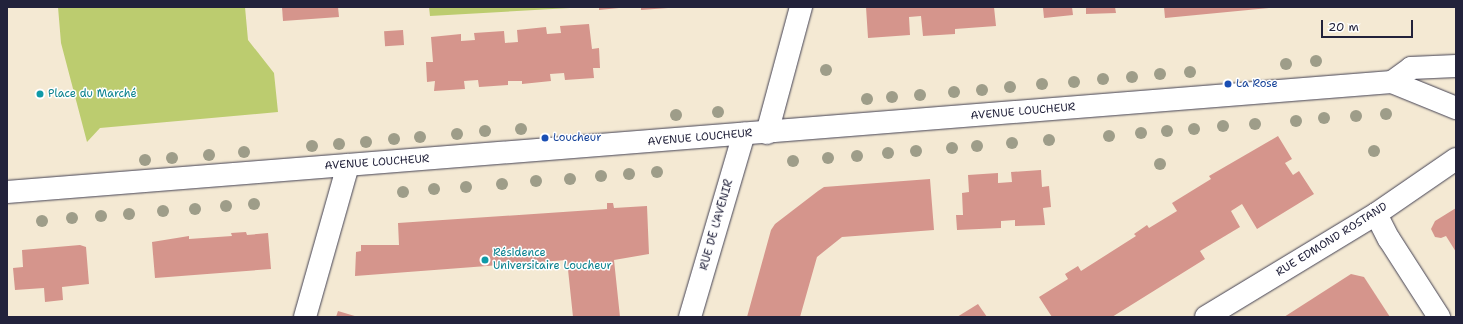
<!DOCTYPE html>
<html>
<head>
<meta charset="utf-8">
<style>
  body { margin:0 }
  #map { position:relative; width:1463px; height:324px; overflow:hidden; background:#f4e9d3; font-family:"Shantell Sans",sans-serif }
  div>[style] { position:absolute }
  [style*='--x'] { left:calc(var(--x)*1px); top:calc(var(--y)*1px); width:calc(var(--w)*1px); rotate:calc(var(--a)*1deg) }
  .green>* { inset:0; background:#bccc6f }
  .building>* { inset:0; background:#d5958c; transform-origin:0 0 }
  .roads { filter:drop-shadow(0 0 1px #424052) drop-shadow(0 0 1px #424052) }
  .minor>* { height:22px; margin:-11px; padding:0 11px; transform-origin:11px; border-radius:11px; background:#fff }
  .trees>* { width:12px; height:12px; margin:-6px; border-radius:50%; background:#9e9d89 }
  .dots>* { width:11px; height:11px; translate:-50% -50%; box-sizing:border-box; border:2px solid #fff; border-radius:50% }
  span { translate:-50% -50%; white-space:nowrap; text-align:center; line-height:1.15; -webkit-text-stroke:3px #fff; paint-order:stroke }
  .transit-label { font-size:11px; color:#164399 }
  .left { translate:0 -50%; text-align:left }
  .culture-label { font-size:11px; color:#0d838f }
  .street-label { font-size:11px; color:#22223b }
  .frame { position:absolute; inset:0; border:8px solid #22223b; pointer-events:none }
  .scale { position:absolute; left:1321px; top:20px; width:92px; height:18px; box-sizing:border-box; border:2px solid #22223b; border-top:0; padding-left:5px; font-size:12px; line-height:14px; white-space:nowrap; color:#22223b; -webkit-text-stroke:3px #fff; paint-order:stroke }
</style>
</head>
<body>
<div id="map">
  <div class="green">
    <i style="clip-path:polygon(58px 7px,245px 7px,248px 40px,274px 73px,278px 112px,100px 128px,87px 142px,61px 43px)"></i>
    <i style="clip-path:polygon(429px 7px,570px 7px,570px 8px,430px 16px)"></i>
  </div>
  <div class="building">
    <i style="clip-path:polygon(282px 7px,338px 7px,339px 17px,283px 21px)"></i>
    <i style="clip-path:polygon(599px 7px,619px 7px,619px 8px,599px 10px)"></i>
    <i style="clip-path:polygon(641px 7px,667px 7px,668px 8px,641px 10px)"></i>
    <i style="clip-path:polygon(866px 7px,994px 7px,996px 26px,955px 29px,955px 34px,923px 36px,921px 16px,909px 17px,910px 35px,868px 38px)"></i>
    <i style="clip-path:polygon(1035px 7px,1072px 7px,1073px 15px,1044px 18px,1043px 8px)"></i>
    <i style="clip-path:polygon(1086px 7px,1115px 7px,1116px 13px,1086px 14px)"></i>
    <i style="clip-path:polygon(1164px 7px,1269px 7px,1269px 8px,1165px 18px)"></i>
    <i style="clip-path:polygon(589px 24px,592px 49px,599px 48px,600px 68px,593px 68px,594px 78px,565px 80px,564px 73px,550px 74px,551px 81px,522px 84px,522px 81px,508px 81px,508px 85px,479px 87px,478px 80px,464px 81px,465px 89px,434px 91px,435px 81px,427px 82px,426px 62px,433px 62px,431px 37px,461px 34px,461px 41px,475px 40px,474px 33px,504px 31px,505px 43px,518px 42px,517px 30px,546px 27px,547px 34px,561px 33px,560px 26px)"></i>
    <i style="left:403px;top:30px;width:15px;height:19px;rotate:86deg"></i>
    <i style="clip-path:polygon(1278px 136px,1292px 159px,1285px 163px,1293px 175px,1299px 171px,1314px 194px,1257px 229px,1242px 204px,1231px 211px,1240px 227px,1200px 251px,1205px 259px,1112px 317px,1052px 317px,1039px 297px,1068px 279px,1065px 274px,1078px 266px,1081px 271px,1136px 236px,1134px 234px,1147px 225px,1149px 228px,1177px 211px,1172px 203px,1211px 179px,1209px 176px)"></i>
    <i style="clip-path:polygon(1041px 170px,1042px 187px,1049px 186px,1051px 207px,1043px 208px,1045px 225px,1015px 226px,1015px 220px,1001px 221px,1001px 228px,957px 230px,956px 215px,963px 215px,962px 193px,969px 192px,968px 175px,998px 173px,998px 183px,1012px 182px,1011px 172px)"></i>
    <i style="clip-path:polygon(930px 179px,934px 230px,842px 237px,817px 257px,800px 317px,747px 317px,771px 230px,775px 224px,818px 191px,824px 187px)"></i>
    <i style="clip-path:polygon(607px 203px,613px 203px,614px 208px,647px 206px,649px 254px,614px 260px,620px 317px,573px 317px,567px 260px,355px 276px,356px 252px,361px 251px,361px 245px,399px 245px,398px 223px,607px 209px)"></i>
    <i style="clip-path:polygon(1456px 208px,1456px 252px,1446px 236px,1441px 238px,1435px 237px,1431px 229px,1435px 221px)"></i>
    <i style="clip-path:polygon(246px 232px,247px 235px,268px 233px,271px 269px,155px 278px,152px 242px,189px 236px,189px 239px,232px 236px,231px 233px)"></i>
    <i style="clip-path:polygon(80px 245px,86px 247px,89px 284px,62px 287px,63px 300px,45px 302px,44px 288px,15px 290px,13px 268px,23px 267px,22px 250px)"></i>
    <i style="clip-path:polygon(1351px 274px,1364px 277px,1390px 317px,1284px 317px)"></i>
    <i style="clip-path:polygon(978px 304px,987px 317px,957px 317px)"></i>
    <i style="clip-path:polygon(338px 311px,358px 317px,336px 317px)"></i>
  </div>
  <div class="roads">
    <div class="minor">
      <i style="--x:1392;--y:82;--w:24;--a:-36"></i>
      <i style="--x:1411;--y:68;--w:45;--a:-2.5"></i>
      <i style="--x:767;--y:133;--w:131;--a:-74.9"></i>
      <i style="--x:7;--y:192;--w:1389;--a:-4.54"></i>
      <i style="--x:1392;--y:82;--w:69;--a:22.1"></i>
      <i style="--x:1376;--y:214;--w:28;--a:63"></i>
      <i style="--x:1389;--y:239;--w:93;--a:57.3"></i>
      <i style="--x:305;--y:317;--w:158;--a:-74.2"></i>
      <i style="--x:690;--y:317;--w:191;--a:-73.6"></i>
      <i style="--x:1206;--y:317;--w:199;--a:-31.2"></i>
      <i style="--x:1376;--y:214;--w:97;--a:-34.5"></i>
    </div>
  </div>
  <div class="trees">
    <i style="left:1316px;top:61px"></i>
    <i style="left:1286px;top:64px"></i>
    <i style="left:826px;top:70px"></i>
    <i style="left:1190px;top:72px"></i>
    <i style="left:1160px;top:74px"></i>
    <i style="left:1132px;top:77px"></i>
    <i style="left:1103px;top:79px"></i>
    <i style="left:1074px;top:82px"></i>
    <i style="left:1042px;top:84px"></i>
    <i style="left:1010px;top:87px"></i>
    <i style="left:982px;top:90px"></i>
    <i style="left:954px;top:92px"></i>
    <i style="left:920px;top:95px"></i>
    <i style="left:892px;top:97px"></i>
    <i style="left:867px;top:99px"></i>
    <i style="left:718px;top:112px"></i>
    <i style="left:1386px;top:114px"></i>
    <i style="left:676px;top:115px"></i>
    <i style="left:1356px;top:116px"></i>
    <i style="left:1324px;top:118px"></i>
    <i style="left:1296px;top:121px"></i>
    <i style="left:1255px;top:124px"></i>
    <i style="left:1223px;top:126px"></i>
    <i style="left:521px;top:129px"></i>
    <i style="left:1194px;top:129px"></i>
    <i style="left:485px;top:131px"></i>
    <i style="left:1167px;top:131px"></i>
    <i style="left:1141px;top:133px"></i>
    <i style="left:457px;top:134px"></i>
    <i style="left:1109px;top:136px"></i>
    <i style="left:420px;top:137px"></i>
    <i style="left:394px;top:139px"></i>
    <i style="left:1049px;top:140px"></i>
    <i style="left:366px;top:142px"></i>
    <i style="left:1012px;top:143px"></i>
    <i style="left:339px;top:144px"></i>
    <i style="left:312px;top:146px"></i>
    <i style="left:977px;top:146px"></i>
    <i style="left:952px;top:148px"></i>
    <i style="left:916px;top:151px"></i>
    <i style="left:1374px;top:151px"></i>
    <i style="left:244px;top:152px"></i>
    <i style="left:888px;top:153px"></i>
    <i style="left:209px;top:155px"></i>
    <i style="left:857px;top:156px"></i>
    <i style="left:172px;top:158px"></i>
    <i style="left:828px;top:158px"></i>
    <i style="left:145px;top:160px"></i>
    <i style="left:793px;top:161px"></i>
    <i style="left:1160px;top:164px"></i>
    <i style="left:657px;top:172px"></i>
    <i style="left:629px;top:174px"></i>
    <i style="left:601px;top:176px"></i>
    <i style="left:570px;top:179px"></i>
    <i style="left:536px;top:181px"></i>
    <i style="left:502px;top:184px"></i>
    <i style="left:466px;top:187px"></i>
    <i style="left:434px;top:189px"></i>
    <i style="left:403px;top:192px"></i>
    <i style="left:254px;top:204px"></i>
    <i style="left:226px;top:206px"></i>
    <i style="left:195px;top:209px"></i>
    <i style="left:163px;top:211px"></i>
    <i style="left:129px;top:214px"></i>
    <i style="left:101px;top:216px"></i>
    <i style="left:72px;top:218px"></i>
    <i style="left:42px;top:221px"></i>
  </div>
  <div class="dots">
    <i style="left:1228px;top:84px;background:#1a4fb4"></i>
    <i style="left:40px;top:94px;background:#0f9aa8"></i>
    <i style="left:545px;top:138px;background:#1a4fb4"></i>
    <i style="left:485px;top:260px;background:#0f9aa8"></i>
  </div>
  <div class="transit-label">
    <span class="left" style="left:1236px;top:84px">La Rose</span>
    <span class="left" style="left:553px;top:138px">Loucheur</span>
  </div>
  <div class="culture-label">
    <span class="left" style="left:48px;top:94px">Place du Marché</span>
    <span class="left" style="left:493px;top:260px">Résidence<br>Universitaire Loucheur</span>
  </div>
  <div class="street-label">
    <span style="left:1023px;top:112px;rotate:-5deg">AVENUE LOUCHEUR</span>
    <span style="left:700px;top:138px;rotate:-5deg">AVENUE LOUCHEUR</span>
    <span style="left:377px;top:163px;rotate:-4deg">AVENUE LOUCHEUR</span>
    <span style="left:717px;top:225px;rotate:-74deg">RUE DE L'AVENIR</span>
    <span style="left:1332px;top:240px;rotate:-32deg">RUE EDMOND ROSTAND</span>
  </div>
  <div class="frame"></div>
  <div class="scale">20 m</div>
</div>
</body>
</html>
